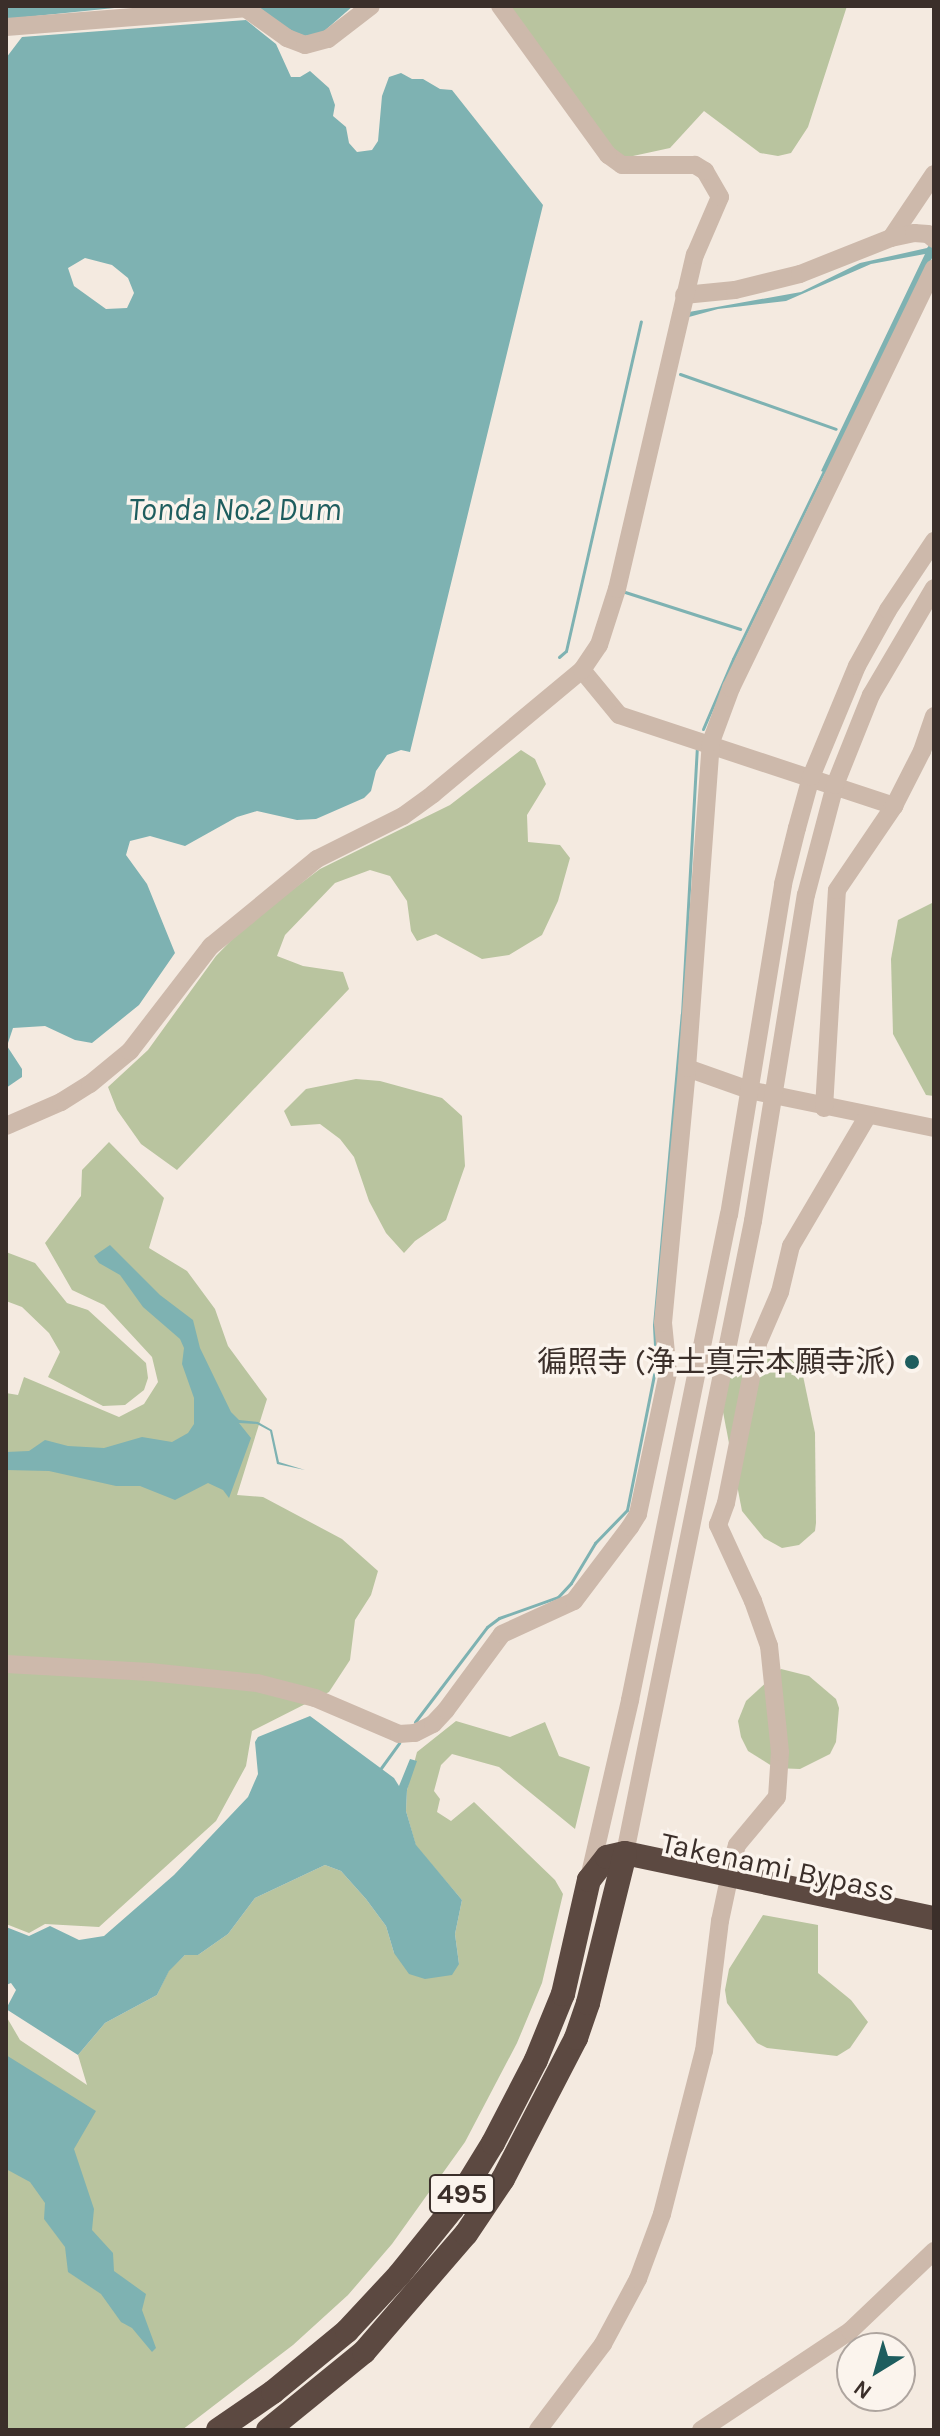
<!DOCTYPE html>
<html>
<head>
<meta charset="utf-8">
<style>
  body { margin:0 }
  #map { position:relative; width:940px; height:2436px; overflow:hidden; background:#f4eae0; font-family:Karla,"Noto Sans JP",sans-serif }
  div>[style] { position:absolute }
  [style*='--x'] { left:calc(var(--x)*1px); top:calc(var(--y)*1px); width:calc(var(--w)*1px); rotate:calc(var(--a)*1deg) }
  .green>* { inset:0; background:#b9c49f }
  .water>* { inset:0; background:#7eb2b2 }
  .stream>* { height:3px; margin:-1.5px; padding:0 1.5px; transform-origin:1.5px; border-radius:1.5px; background:#7eb2b2 }
  .minor>* { height:18px; margin:-9px; padding:0 9px; transform-origin:9px; border-radius:9px; background:#cdb9ab }
  .highway>* { height:24px; margin:-12px; padding:0 12px; transform-origin:12px; border-radius:12px; background:#5c4941 }
  .dots>* { width:22px; height:22px; translate:-50% -50%; box-sizing:border-box; border:4px solid #fbf4ed; border-radius:50% }
  span { translate:-50% -50%; white-space:nowrap; text-align:center; line-height:1.15; -webkit-text-stroke:7px #fbf4ed; paint-order:stroke }
  .shield-label span { padding:2px 6px; background:#fbf4ed; border:2px solid; border-radius:6px; -webkit-text-stroke-width:0 }
  .shield-label { font-size:28px; color:#3b2f2a; font-weight:700 }
  .poi-label { font-size:30px; color:#3b2f2a }
  .right { translate:-100% -50%; text-align:right }
  .street-label { font-size:30px; color:#3b2f2a }
  .water-label { font-size:32px; color:#1e5d5e; font-style:italic }
  .frame { position:absolute; inset:0; border:8px solid #3b2f2a; pointer-events:none }
  .north { position:absolute; left:836px; top:2332px; width:80px; height:80px; box-sizing:border-box; background:#fbf4ed; border:2px solid #aea59f; border-radius:50%; rotate:217deg; font-size:22px; font-weight:700; line-height:32px; text-align:center; color:#3b2f2a }
  .north::after { content:''; display:block; margin:auto; width:28px; height:36px; background:#1e5d5e; clip-path:polygon(50% 0,100% 100%,50% 72%,0 100%) }
</style>
</head>
<body>
<div id="map">
  <div class="green">
    <i style="clip-path:polygon(508px 6px,847px 6px,808px 127px,791px 153px,778px 156px,760px 153px,704px 111px,670px 148px,633px 156px,614px 156px)"></i>
    <i style="clip-path:polygon(521px 750px,535px 759px,546px 784px,527px 815px,528px 842px,560px 845px,570px 858px,558px 901px,542px 935px,509px 955px,482px 959px,436px 934px,417px 941px,411px 931px,407px 901px,390px 876px,370px 870px,335px 883px,285px 935px,277px 956px,303px 966px,343px 972px,349px 989px,177px 1170px,141px 1144px,117px 1110px,108px 1087px,148px 1050px,216px 956px,248px 923px,320px 869px,450px 805px)"></i>
    <i style="clip-path:polygon(934px 902px,934px 1096px,926px 1095px,893px 1034px,891px 959px,898px 920px)"></i>
    <i style="clip-path:polygon(356px 1079px,380px 1081px,442px 1098px,462px 1116px,465px 1166px,446px 1220px,415px 1241px,404px 1253px,386px 1233px,369px 1201px,354px 1157px,340px 1139px,320px 1124px,291px 1126px,284px 1111px,306px 1089px)"></i>
    <i style="clip-path:polygon(109px 1142px,164px 1198px,149px 1248px,187px 1271px,215px 1309px,228px 1346px,267px 1399px,237px 1495px,263px 1497px,342px 1539px,378px 1571px,371px 1595px,355px 1620px,350px 1660px,329px 1692px,252px 1731px,246px 1766px,216px 1821px,99px 1927px,45px 1924px,29px 1933px,6px 1924px,6px 1393px,18px 1395px,24px 1377px,119px 1417px,144px 1404px,158px 1382px,152px 1357px,104px 1305px,72px 1290px,45px 1243px,81px 1196px,82px 1170px)"></i>
    <i style="clip-path:polygon(6px 1252px,35px 1263px,67px 1303px,88px 1310px,146px 1363px,148px 1378px,144px 1390px,125px 1405px,103px 1406px,48px 1377px,60px 1352px,49px 1333px,22px 1307px,6px 1301px)"></i>
    <i style="clip-path:polygon(757px 1349px,774px 1350px,788px 1356px,802px 1371px,815px 1433px,816px 1523px,815px 1531px,799px 1545px,782px 1548px,764px 1538px,742px 1511px,719px 1391px,730px 1362px,744px 1351px)"></i>
    <i style="clip-path:polygon(781px 1669px,809px 1676px,836px 1699px,839px 1708px,836px 1742px,830px 1754px,800px 1769px,775px 1768px,748px 1751px,741px 1737px,738px 1721px,746px 1701px)"></i>
    <i style="clip-path:polygon(456px 1721px,510px 1737px,545px 1722px,559px 1756px,590px 1767px,575px 1829px,499px 1767px,452px 1754px,441px 1765px,434px 1791px,440px 1799px,437px 1812px,451px 1821px,474px 1802px,555px 1880px,563px 1894px,542px 1983px,517px 2043px,465px 2142px,392px 2244px,348px 2295px,293px 2345px,182px 2430px,6px 2430px,6px 2016px,20px 2040px,87px 2085px,78px 2055px,105px 2023px,157px 1995px,169px 1970px,185px 1955px,198px 1955px,228px 1934px,255px 1898px,325px 1865px,341px 1871px,366px 1899px,386px 1926px,394px 1953px,459px 1964px,455px 1934px,462px 1900px,416px 1846px,406px 1811px,407px 1790px,417px 1752px)"></i>
    <i style="clip-path:polygon(763px 1915px,818px 1925px,818px 1973px,851px 2000px,868px 2022px,850px 2048px,837px 2056px,767px 2048px,757px 2043px,727px 2003px,725px 1990px,729px 1969px)"></i>
  </div>
  <div class="water">
    <i style="clip-path:polygon(6px 6px,134px 6px,6px 19px)"></i>
    <i style="clip-path:polygon(257px 6px,353px 6px,322px 33px,305px 36px,289px 30px)"></i>
    <i style="clip-path:polygon(evenodd,246px 20px,276px 44px,291px 77px,300px 77px,310px 71px,329px 88px,335px 105px,333px 116px,346px 127px,349px 143px,357px 152px,372px 150px,378px 141px,382px 96px,389px 77px,401px 73px,412px 79px,423px 79px,440px 89px,452px 90px,543px 205px,410px 752px,401px 750px,387px 755px,376px 771px,371px 791px,364px 798px,316px 819px,297px 820px,257px 811px,237px 817px,185px 846px,150px 836px,130px 841px,126px 855px,147px 884px,175px 953px,139px 1005px,92px 1043px,75px 1040px,45px 1026px,13px 1028px,7px 1046px,22px 1069px,22px 1077px,6px 1088px,6px 58px,22px 37px,246px 20px,85px 258px,112px 265px,128px 278px,134px 293px,127px 308px,106px 309px,74px 286px,68px 268px,85px 258px)"></i>
    <i style="clip-path:polygon(934px 239px,934px 254px,826px 473px,821px 471px,925px 254px,871px 264px,786px 301px,718px 309px,689px 317px,689px 312px,801px 292px,860px 263px,927px 248px)"></i>
    <i style="clip-path:polygon(110px 1245px,160px 1295px,193px 1320px,200px 1348px,231px 1412px,239px 1420px,258px 1422px,272px 1430px,279px 1462px,305px 1470px,277px 1464px,270px 1431px,257px 1424px,239px 1423px,251px 1438px,229px 1498px,223px 1490px,208px 1483px,175px 1500px,140px 1486px,116px 1486px,49px 1471px,6px 1470px,6px 1452px,29px 1451px,45px 1440px,68px 1446px,104px 1448px,142px 1437px,172px 1442px,188px 1433px,194px 1424px,194px 1398px,182px 1364px,184px 1348px,180px 1339px,143px 1307px,120px 1275px,99px 1263px,94px 1256px)"></i>
    <i style="clip-path:polygon(310px 1716px,394px 1778px,399px 1786px,410px 1759px,417px 1761px,407px 1790px,406px 1811px,416px 1845px,462px 1900px,455px 1934px,459px 1964px,452px 1975px,425px 1979px,409px 1974px,394px 1953px,386px 1926px,366px 1899px,341px 1871px,325px 1865px,255px 1898px,228px 1934px,198px 1955px,185px 1955px,169px 1971px,157px 1995px,105px 2023px,78px 2055px,6px 2009px,16px 1990px,11px 1983px,6px 1985px,6px 1927px,29px 1936px,50px 1926px,79px 1940px,104px 1936px,174px 1875px,248px 1797px,258px 1774px,255px 1742px,258px 1737px)"></i>
    <i style="clip-path:polygon(6px 2055px,96px 2111px,74px 2149px,94px 2209px,92px 2230px,113px 2253px,114px 2271px,146px 2294px,142px 2310px,156px 2348px,152px 2352px,132px 2328px,121px 2322px,101px 2294px,68px 2272px,65px 2247px,44px 2219px,45px 2203px,30px 2182px,6px 2169px)"></i>
  </div>
  <div class="stream">
    <i style="--x:680;--y:374;--w:165;--a:19.4"></i>
    <i style="--x:625;--y:592;--w:121;--a:17.8"></i>
    <i style="--x:559;--y:657;--w:9;--a:-41"></i>
    <i style="--x:566;--y:651;--w:338;--a:-77.2"></i>
    <i style="--x:703;--y:729;--w:76;--a:-66.8"></i>
    <i style="--x:733;--y:659;--w:209;--a:-64.2"></i>
    <i style="--x:415;--y:1722;--w:119;--a:-52.8"></i>
    <i style="--x:487;--y:1627;--w:15;--a:-37"></i>
    <i style="--x:499;--y:1618;--w:63;--a:-19.6"></i>
    <i style="--x:558;--y:1597;--w:19;--a:-47"></i>
    <i style="--x:571;--y:1583;--w:47;--a:-59"></i>
    <i style="--x:595;--y:1543;--w:46;--a:-45.9"></i>
    <i style="--x:627;--y:1510;--w:148;--a:-78.7"></i>
    <i style="--x:656;--y:1365;--w:40;--a:-92.9"></i>
    <i style="--x:654;--y:1325;--w:312;--a:-84.9"></i>
    <i style="--x:682;--y:1014;--w:267;--a:-86.8"></i>
    <i style="--x:381;--y:1768;--w:31;--a:-54"></i>
  </div>
  <div class="minor">
    <i style="--x:6;--y:27;--w:240;--a:-4.5"></i>
    <i style="--x:245;--y:8;--w:52;--a:35.5"></i>
    <i style="--x:287;--y:38;--w:19;--a:21"></i>
    <i style="--x:305;--y:45;--w:24;--a:-15"></i>
    <i style="--x:328;--y:39;--w:54;--a:-37.5"></i>
    <i style="--x:891;--y:238;--w:77;--a:-56.1"></i>
    <i style="--x:684;--y:295;--w:51;--a:-5.6"></i>
    <i style="--x:735;--y:290;--w:67;--a:-13.8"></i>
    <i style="--x:800;--y:274;--w:98;--a:-21.6"></i>
    <i style="--x:891;--y:238;--w:24;--a:-12"></i>
    <i style="--x:914;--y:233;--w:14;--a:4"></i>
    <i style="--x:928;--y:234;--w:8;--a:40"></i>
    <i style="--x:582;--y:670;--w:58;--a:50.6"></i>
    <i style="--x:619;--y:715;--w:290;--a:18.3"></i>
    <i style="--x:687;--y:1068;--w:66;--a:19.5"></i>
    <i style="--x:749;--y:1090;--w:189;--a:11.6"></i>
    <i style="--x:824;--y:1108;--w:218;--a:-86.6"></i>
    <i style="--x:837;--y:890;--w:102;--a:-55.8"></i>
    <i style="--x:894;--y:806;--w:62;--a:-63"></i>
    <i style="--x:922;--y:751;--w:37;--a:-71"></i>
    <i style="--x:6;--y:1126;--w:60;--a:-23.6"></i>
    <i style="--x:61;--y:1102;--w:34;--a:-32"></i>
    <i style="--x:90;--y:1084;--w:52;--a:-39.5"></i>
    <i style="--x:130;--y:1051;--w:133;--a:-52.4"></i>
    <i style="--x:211;--y:946;--w:137;--a:-39.4"></i>
    <i style="--x:317;--y:859;--w:96;--a:-26.6"></i>
    <i style="--x:403;--y:816;--w:37;--a:-36"></i>
    <i style="--x:433;--y:794;--w:194;--a:-39.8"></i>
    <i style="--x:582;--y:670;--w:30;--a:-56"></i>
    <i style="--x:599;--y:645;--w:59;--a:-72.2"></i>
    <i style="--x:617;--y:589;--w:343;--a:-76.9"></i>
    <i style="--x:695;--y:255;--w:63;--a:-66.7"></i>
    <i style="--x:720;--y:197;--w:30;--a:-120"></i>
    <i style="--x:705;--y:171;--w:12;--a:-149"></i>
    <i style="--x:695;--y:165;--w:73;--a:180"></i>
    <i style="--x:622;--y:165;--w:17;--a:-144"></i>
    <i style="--x:608;--y:155;--w:184;--a:-125.9"></i>
    <i style="--x:6;--y:1664;--w:144;--a:3.2"></i>
    <i style="--x:150;--y:1672;--w:108;--a:5.9"></i>
    <i style="--x:257;--y:1683;--w:60;--a:14.5"></i>
    <i style="--x:315;--y:1698;--w:91;--a:23.2"></i>
    <i style="--x:399;--y:1734;--w:16;--a:-4"></i>
    <i style="--x:415;--y:1733;--w:20;--a:-27"></i>
    <i style="--x:433;--y:1724;--w:19;--a:-47"></i>
    <i style="--x:446;--y:1710;--w:94;--a:-53.6"></i>
    <i style="--x:502;--y:1634;--w:79;--a:-24.6"></i>
    <i style="--x:574;--y:1601;--w:93;--a:-52.9"></i>
    <i style="--x:630;--y:1527;--w:15;--a:-58"></i>
    <i style="--x:638;--y:1514;--w:144;--a:-78"></i>
    <i style="--x:668;--y:1373;--w:50;--a:-95.7"></i>
    <i style="--x:663;--y:1323;--w:256;--a:-84.6"></i>
    <i style="--x:687;--y:1068;--w:327;--a:-85.8"></i>
    <i style="--x:711;--y:742;--w:58;--a:-69.7"></i>
    <i style="--x:731;--y:688;--w:466;--a:-64.2"></i>
    <i style="--x:625;--y:1853;--w:645;--a:-78.55"></i>
    <i style="--x:753;--y:1221;--w:330;--a:-80.8"></i>
    <i style="--x:806;--y:895;--w:114;--a:-75.2"></i>
    <i style="--x:835;--y:785;--w:97;--a:-68.2"></i>
    <i style="--x:871;--y:695;--w:124;--a:-59.5"></i>
    <i style="--x:589;--y:1878;--w:183;--a:-77"></i>
    <i style="--x:630;--y:1700;--w:495;--a:-78.5"></i>
    <i style="--x:729;--y:1215;--w:335;--a:-80.7"></i>
    <i style="--x:783;--y:884;--w:58;--a:-76"></i>
    <i style="--x:797;--y:828;--w:53;--a:-74.6"></i>
    <i style="--x:811;--y:777;--w:120;--a:-67.5"></i>
    <i style="--x:857;--y:666;--w:64;--a:-61"></i>
    <i style="--x:888;--y:610;--w:83;--a:-56.3"></i>
    <i style="--x:538;--y:2430;--w:108;--a:-52.9"></i>
    <i style="--x:603;--y:2344;--w:74;--a:-61.7"></i>
    <i style="--x:638;--y:2279;--w:69;--a:-69.7"></i>
    <i style="--x:662;--y:2214;--w:168;--a:-75.6"></i>
    <i style="--x:704;--y:2051;--w:131;--a:-83"></i>
    <i style="--x:720;--y:1921;--w:67;--a:-78"></i>
    <i style="--x:734;--y:1855;--w:10;--a:-73"></i>
    <i style="--x:737;--y:1845;--w:62;--a:-50.2"></i>
    <i style="--x:777;--y:1797;--w:45;--a:-86.2"></i>
    <i style="--x:780;--y:1752;--w:107;--a:-95.9"></i>
    <i style="--x:769;--y:1646;--w:48;--a:-109.6"></i>
    <i style="--x:753;--y:1601;--w:84;--a:-114.7"></i>
    <i style="--x:718;--y:1525;--w:23;--a:-70"></i>
    <i style="--x:726;--y:1503;--w:163;--a:-78.7"></i>
    <i style="--x:758;--y:1343;--w:56;--a:-66.7"></i>
    <i style="--x:780;--y:1292;--w:47;--a:-76.6"></i>
    <i style="--x:791;--y:1246;--w:150;--a:-59.5"></i>
    <i style="--x:701;--y:2430;--w:179;--a:-33.6"></i>
    <i style="--x:850;--y:2331;--w:116;--a:-43.6"></i>
  </div>
  <div class="highway">
    <i style="--x:218;--y:2430;--w:67;--a:-34.6"></i>
    <i style="--x:273;--y:2392;--w:96;--a:-39.5"></i>
    <i style="--x:347;--y:2331;--w:76;--a:-47.1"></i>
    <i style="--x:399;--y:2275;--w:86;--a:-51.1"></i>
    <i style="--x:453;--y:2208;--w:76;--a:-58.4"></i>
    <i style="--x:493;--y:2143;--w:93;--a:-62.6"></i>
    <i style="--x:536;--y:2060;--w:71;--a:-67.8"></i>
    <i style="--x:563;--y:1994;--w:117;--a:-77.2"></i>
    <i style="--x:589;--y:1880;--w:29;--a:-52"></i>
    <i style="--x:607;--y:1857;--w:18;--a:-13"></i>
    <i style="--x:625;--y:1853;--w:316;--a:11.9"></i>
    <i style="--x:268;--y:2430;--w:124;--a:-39.1"></i>
    <i style="--x:364;--y:2352;--w:156;--a:-49.2"></i>
    <i style="--x:466;--y:2234;--w:66;--a:-56.1"></i>
    <i style="--x:503;--y:2179;--w:159;--a:-62.6"></i>
    <i style="--x:576;--y:2038;--w:37;--a:-71"></i>
    <i style="--x:588;--y:2003;--w:154;--a:-76.1"></i>
  </div>
  <div class="dots">
    <i style="left:912px;top:1362px;background:#1e5d5e"></i>
  </div>
  <div class="shield-label">
    <span style="left:462px;top:2194px">495</span>
  </div>
  <div class="poi-label">
    <span class="right" style="left:896px;top:1362px">徧照寺 (浄土真宗本願寺派)</span>
  </div>
  <div class="street-label">
    <span style="left:778px;top:1867px;rotate:12deg">Takenami Bypass</span>
  </div>
  <div class="water-label">
    <span style="left:235px;top:510px">Tonda No.2 Dum</span>
  </div>
  <div class="frame"></div>
  <div class="north">N</div>
</div>
</body>
</html>
